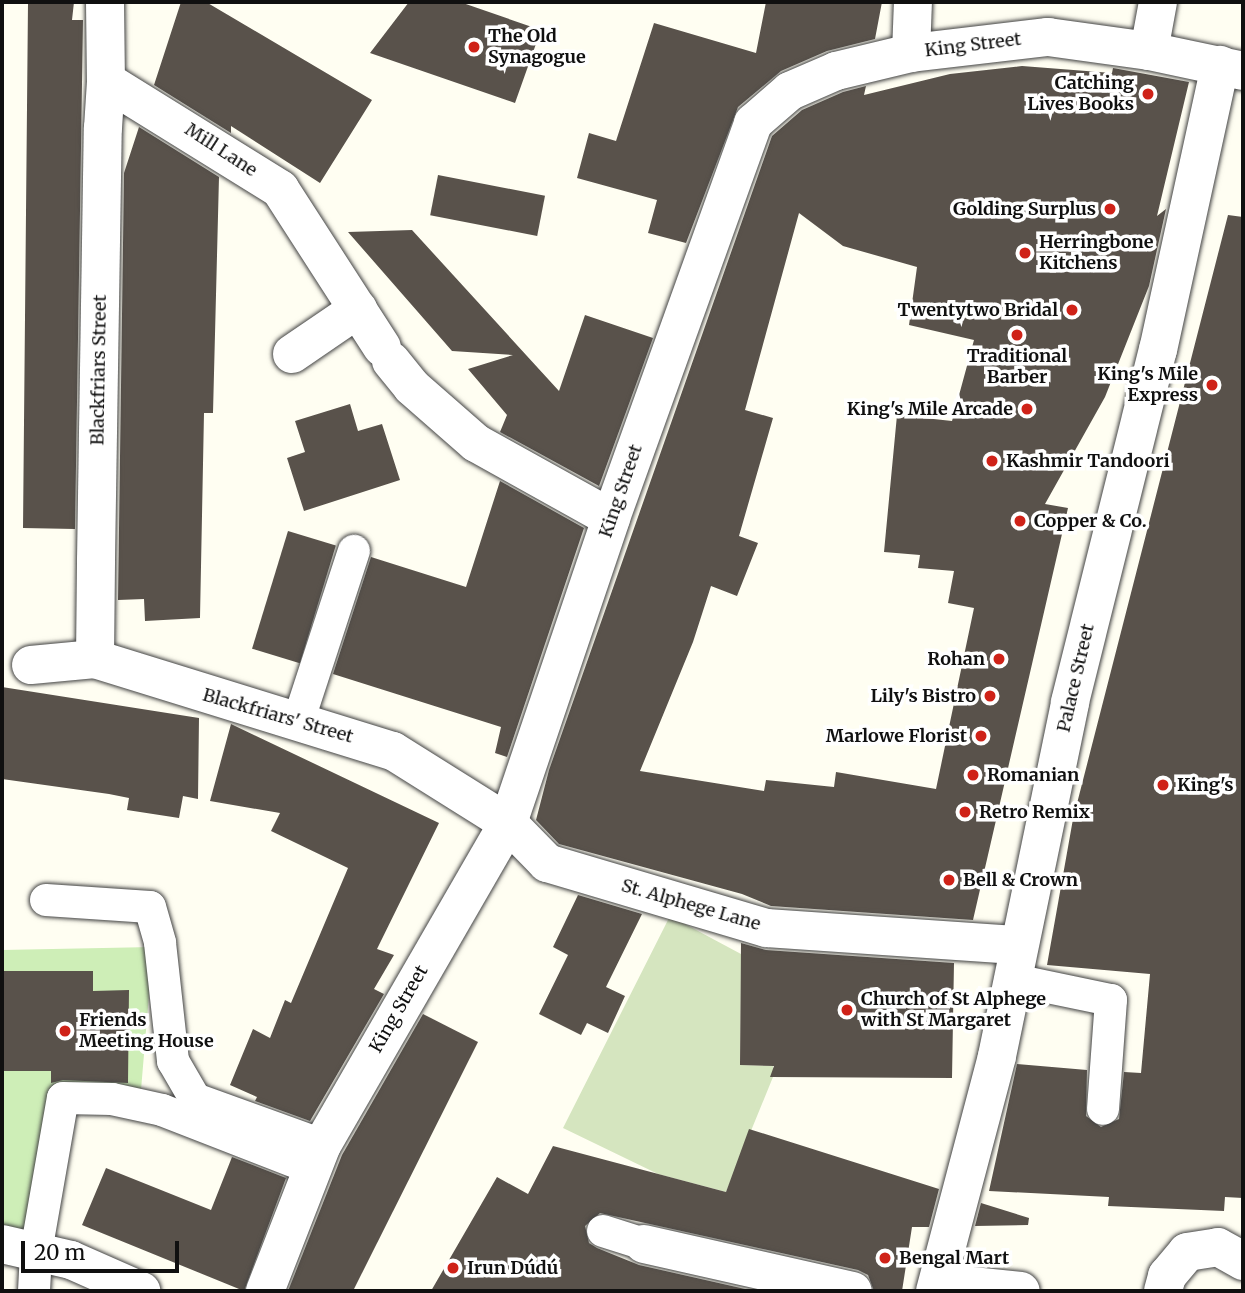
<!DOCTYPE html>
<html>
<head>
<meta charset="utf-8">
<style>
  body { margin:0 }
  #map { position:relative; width:1245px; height:1293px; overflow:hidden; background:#fffef2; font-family:Merriweather,serif }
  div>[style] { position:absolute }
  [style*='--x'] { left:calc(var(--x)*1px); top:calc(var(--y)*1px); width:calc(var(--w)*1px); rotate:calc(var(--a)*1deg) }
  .green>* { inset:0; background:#ceeeb7 }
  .cemetery>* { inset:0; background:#d5e5bf }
  .building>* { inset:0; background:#59524b; transform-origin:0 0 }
  .roads { filter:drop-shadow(0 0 2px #434343) drop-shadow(0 0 2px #434343) }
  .service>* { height:32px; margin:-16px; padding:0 16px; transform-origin:16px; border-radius:16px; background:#fff }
  .pedestrian>* { height:38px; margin:-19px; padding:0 19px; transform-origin:19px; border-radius:19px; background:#fff }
  .minor>* { height:38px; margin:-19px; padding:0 19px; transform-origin:19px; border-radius:19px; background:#fff }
  .dots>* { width:19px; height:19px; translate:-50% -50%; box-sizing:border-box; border:4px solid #fff; border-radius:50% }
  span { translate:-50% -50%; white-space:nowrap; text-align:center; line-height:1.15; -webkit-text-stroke:7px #fff; paint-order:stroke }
  .poi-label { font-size:18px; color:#101010; font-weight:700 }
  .left { translate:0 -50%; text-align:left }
  .right { translate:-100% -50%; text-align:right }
  .street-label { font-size:18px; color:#101010 }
  .frame { position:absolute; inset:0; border:4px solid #101010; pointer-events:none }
  .scale { position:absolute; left:21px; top:1241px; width:158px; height:32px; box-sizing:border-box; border:4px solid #101010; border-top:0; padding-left:9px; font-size:21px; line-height:24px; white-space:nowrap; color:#101010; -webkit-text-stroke:5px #fff; paint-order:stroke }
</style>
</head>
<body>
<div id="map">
  <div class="green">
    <i style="clip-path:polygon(153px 947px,140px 1102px,59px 1093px,22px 1257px,2px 1252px,2px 950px)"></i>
  </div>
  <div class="cemetery">
    <i style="clip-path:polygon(670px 916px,741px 954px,740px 1065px,773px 1066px,773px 1077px,726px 1192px,658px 1174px,563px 1128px)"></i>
  </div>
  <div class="building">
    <i style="clip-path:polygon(28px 2px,74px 2px,72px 20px,83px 20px,75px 529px,23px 528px)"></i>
    <i style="clip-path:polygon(181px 2px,206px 2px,372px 100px,320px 183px,231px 126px,231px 133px,154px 85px)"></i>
    <i style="clip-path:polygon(409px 2px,460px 2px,532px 27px,528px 37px,537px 41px,515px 103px,370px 53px)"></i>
    <i style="clip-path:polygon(766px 2px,882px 2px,875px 39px,827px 51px,781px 71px,738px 107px,686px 243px,648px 233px,657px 200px,577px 178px,589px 133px,616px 141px,654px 23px,756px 53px)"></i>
    <i style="clip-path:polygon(evenodd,1022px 66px,1112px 73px,1113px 68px,1189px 82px,1157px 216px,1166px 209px,1149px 286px,1105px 397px,1045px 504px,1068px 508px,973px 920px,771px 906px,742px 894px,559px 844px,536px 820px,549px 770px,772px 136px,802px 110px,843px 92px,866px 86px,864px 95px,950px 74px,1022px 66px,799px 213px,843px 246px,917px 267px,909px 325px,974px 340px,952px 421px,897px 415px,884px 552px,920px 555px,918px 568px,954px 571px,948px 603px,974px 608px,936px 789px,836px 772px,834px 787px,766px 780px,764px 791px,640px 771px,693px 642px,711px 586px,737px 596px,758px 543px,739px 536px,773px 418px,745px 410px,799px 213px)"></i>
    <i style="clip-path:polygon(139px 127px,219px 177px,213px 413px,204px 413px,200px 618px,145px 621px,144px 599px,118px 600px,124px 173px)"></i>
    <i style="left:438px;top:175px;width:109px;height:41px;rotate:11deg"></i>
    <i style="clip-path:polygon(1228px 215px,1243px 217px,1243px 1198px,1225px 1197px,1224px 1211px,1108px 1206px,1109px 1197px,989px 1191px,1017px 1064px,1087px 1070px,1086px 1116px,1101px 1127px,1119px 1119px,1124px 1072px,1141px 1073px,1150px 974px,1047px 965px,1073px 819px)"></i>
    <i style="clip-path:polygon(412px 230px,559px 391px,585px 315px,653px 338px,599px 486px,500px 432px,507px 415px,468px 369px,513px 355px,452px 351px,348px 232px)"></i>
    <i style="clip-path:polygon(350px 404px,358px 431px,382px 424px,400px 480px,304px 511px,287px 458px,305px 452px,295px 421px)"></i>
    <i style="clip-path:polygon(500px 481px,584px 528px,507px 757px,495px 753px,501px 727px,333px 674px,371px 557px,466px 587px)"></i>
    <i style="left:288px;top:531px;width:50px;height:123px;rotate:17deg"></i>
    <i style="clip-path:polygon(2px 687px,199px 718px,198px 799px,183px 796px,179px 818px,127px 810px,129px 798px,109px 794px,2px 779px)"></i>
    <i style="clip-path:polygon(231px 724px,439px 823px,377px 949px,394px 955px,374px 989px,384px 994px,310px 1121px,255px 1101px,257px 1097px,230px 1085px,253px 1029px,270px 1038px,285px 1000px,291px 1003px,348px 868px,271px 831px,280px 813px,210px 801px)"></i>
    <i style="clip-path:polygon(578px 895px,642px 914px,606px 987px,625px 996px,608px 1033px,587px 1023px,581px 1035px,539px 1014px,568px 955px,553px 947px)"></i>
    <i style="clip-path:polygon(741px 943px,766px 950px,954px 963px,952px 1078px,770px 1077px,774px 1066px,740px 1065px)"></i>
    <i style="clip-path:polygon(2px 971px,93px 971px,93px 991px,129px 990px,128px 1083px,63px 1080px,51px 1083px,51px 1071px,2px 1071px)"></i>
    <i style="clip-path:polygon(423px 1014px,478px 1042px,353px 1291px,288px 1291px,342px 1155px)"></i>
    <i style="clip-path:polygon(749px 1129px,939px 1189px,929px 1227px,912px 1227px,902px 1291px,874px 1291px,868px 1275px,858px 1270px,600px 1213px,585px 1226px,589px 1243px,597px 1248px,639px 1265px,754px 1291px,431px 1291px,497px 1177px,528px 1194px,553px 1146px,726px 1192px)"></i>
    <i style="clip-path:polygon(232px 1157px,286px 1178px,244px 1291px,82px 1225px,106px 1168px,211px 1210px)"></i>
    <i style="clip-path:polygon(981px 1203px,1029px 1218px,1028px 1225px,975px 1226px)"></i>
  </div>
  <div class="roads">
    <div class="service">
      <i style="--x:299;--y:719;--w:177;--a:-71.9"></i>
      <i style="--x:46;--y:900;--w:104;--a:3.9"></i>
      <i style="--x:150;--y:907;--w:37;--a:74"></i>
      <i style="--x:160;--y:943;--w:119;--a:83.7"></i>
      <i style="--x:173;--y:1061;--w:44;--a:59.9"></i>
      <i style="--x:195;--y:1099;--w:135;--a:19.9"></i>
      <i style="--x:1014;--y:980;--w:99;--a:11.7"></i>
      <i style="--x:1111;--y:1000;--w:109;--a:94.2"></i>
      <i style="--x:603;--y:1231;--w:43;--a:17.6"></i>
      <i style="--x:34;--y:1291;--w:39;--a:-87"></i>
      <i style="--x:36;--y:1252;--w:156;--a:-80.1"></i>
      <i style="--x:63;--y:1098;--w:49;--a:1.2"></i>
      <i style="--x:112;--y:1099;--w:51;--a:12.4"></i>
      <i style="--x:162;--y:1110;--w:160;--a:21.3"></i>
    </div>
    <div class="pedestrian">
      <i style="--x:96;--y:560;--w:432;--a:-89.1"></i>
      <i style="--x:644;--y:1244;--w:214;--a:12.7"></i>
      <i style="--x:952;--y:1284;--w:69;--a:5.8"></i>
      <i style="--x:935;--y:1291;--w:243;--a:-75.2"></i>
      <i style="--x:997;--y:1056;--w:361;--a:-78.3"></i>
      <i style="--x:1070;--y:702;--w:363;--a:-76"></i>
      <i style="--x:1158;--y:350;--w:292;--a:-77.7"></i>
      <i style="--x:1163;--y:1291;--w:16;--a:-75"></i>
      <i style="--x:1167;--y:1276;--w:31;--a:-50"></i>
      <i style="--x:1187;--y:1252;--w:31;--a:-9"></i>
      <i style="--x:1218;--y:1247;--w:29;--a:29"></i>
    </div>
    <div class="minor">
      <i style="--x:105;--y:2;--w:79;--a:89.3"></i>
      <i style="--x:106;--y:81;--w:205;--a:31.8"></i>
      <i style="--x:280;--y:189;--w:188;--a:57.2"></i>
      <i style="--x:1149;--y:51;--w:50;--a:-79.6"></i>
      <i style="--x:911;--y:53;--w:51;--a:-87.8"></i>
      <i style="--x:103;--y:128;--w:47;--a:-86.3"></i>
      <i style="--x:292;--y:354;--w:80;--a:-34.3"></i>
      <i style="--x:391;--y:361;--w:33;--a:51"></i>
      <i style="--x:412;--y:387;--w:85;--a:41.2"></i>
      <i style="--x:476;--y:443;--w:154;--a:29.1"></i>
      <i style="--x:95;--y:659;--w:99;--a:-89.4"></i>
      <i style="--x:31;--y:665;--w:64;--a:-5.4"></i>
      <i style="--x:95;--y:659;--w:312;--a:17.2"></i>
      <i style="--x:393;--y:751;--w:136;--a:32.1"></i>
      <i style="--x:508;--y:823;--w:56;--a:45.7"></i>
      <i style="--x:547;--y:863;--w:229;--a:16.5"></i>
      <i style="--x:767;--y:928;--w:252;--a:3.9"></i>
      <i style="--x:2;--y:1244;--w:71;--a:13.1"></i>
      <i style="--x:71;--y:1260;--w:77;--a:23.9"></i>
      <i style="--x:265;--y:1291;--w:157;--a:-68.7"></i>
      <i style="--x:322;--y:1145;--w:372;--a:-60"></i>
      <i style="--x:508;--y:823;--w:322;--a:-71.3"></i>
      <i style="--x:611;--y:518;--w:420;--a:-70.2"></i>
      <i style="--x:753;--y:123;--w:49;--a:-40.9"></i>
      <i style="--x:790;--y:91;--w:50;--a:-23.5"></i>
      <i style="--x:836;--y:71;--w:77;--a:-13.5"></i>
      <i style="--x:911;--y:53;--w:138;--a:-6.7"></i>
      <i style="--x:1048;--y:37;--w:102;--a:7.9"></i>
      <i style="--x:1149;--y:51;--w:96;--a:12"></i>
    </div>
  </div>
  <div class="dots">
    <i style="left:474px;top:47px;background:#cf2218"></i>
    <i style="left:1148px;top:94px;background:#cf2218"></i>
    <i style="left:1110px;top:209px;background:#cf2218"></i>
    <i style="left:1025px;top:253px;background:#cf2218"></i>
    <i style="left:1072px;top:310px;background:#cf2218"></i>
    <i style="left:1017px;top:335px;background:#cf2218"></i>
    <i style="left:1212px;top:385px;background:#cf2218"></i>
    <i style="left:1027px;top:409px;background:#cf2218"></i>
    <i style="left:992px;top:461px;background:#cf2218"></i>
    <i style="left:1020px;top:521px;background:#cf2218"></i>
    <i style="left:999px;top:659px;background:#cf2218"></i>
    <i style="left:990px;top:696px;background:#cf2218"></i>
    <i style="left:981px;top:736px;background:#cf2218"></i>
    <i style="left:973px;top:775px;background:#cf2218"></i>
    <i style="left:1163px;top:785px;background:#cf2218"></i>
    <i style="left:965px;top:812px;background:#cf2218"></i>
    <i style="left:949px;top:880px;background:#cf2218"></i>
    <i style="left:847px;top:1010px;background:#cf2218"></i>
    <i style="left:65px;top:1031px;background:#cf2218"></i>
    <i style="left:885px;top:1258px;background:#cf2218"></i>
    <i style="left:453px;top:1268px;background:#cf2218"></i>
  </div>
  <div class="poi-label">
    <span class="left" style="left:488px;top:47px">The Old<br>Synagogue</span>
    <span class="right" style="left:1134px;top:94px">Catching<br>Lives Books</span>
    <span class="right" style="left:1096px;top:209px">Golding Surplus</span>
    <span class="left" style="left:1039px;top:253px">Herringbone<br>Kitchens</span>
    <span class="right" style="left:1058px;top:310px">Twentytwo Bridal</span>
    <span style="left:1017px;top:367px">Traditional<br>Barber</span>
    <span class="right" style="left:1198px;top:385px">King's Mile<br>Express</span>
    <span class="right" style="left:1013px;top:409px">King's Mile Arcade</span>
    <span class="left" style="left:1006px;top:461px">Kashmir Tandoori</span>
    <span class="left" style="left:1034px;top:521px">Copper &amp; Co.</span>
    <span class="right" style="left:985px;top:659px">Rohan</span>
    <span class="right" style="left:976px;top:696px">Lily's Bistro</span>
    <span class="right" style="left:967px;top:736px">Marlowe Florist</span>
    <span class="left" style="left:987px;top:775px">Romanian</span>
    <span class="left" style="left:1177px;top:785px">King's</span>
    <span class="left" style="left:979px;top:812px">Retro Remix</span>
    <span class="left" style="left:963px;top:880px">Bell &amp; Crown</span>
    <span class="left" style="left:861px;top:1010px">Church of St Alphege<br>with St Margaret</span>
    <span class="left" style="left:79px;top:1031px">Friends<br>Meeting House</span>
    <span class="left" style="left:899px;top:1258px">Bengal Mart</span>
    <span class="left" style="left:467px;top:1268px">Irun Dúdú</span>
  </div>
  <div class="street-label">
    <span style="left:973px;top:45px;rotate:-7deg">King Street</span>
    <span style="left:221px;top:150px;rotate:33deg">Mill Lane</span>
    <span style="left:99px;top:370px;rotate:-89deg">Blackfriars Street</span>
    <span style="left:621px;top:491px;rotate:-71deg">King Street</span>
    <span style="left:1076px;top:678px;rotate:-77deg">Palace Street</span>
    <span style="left:278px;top:716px;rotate:16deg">Blackfriars' Street</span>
    <span style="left:691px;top:905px;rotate:16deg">St. Alphege Lane</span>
    <span style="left:399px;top:1009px;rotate:-60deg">King Street</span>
  </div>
  <div class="frame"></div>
  <div class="scale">20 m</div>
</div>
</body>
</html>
